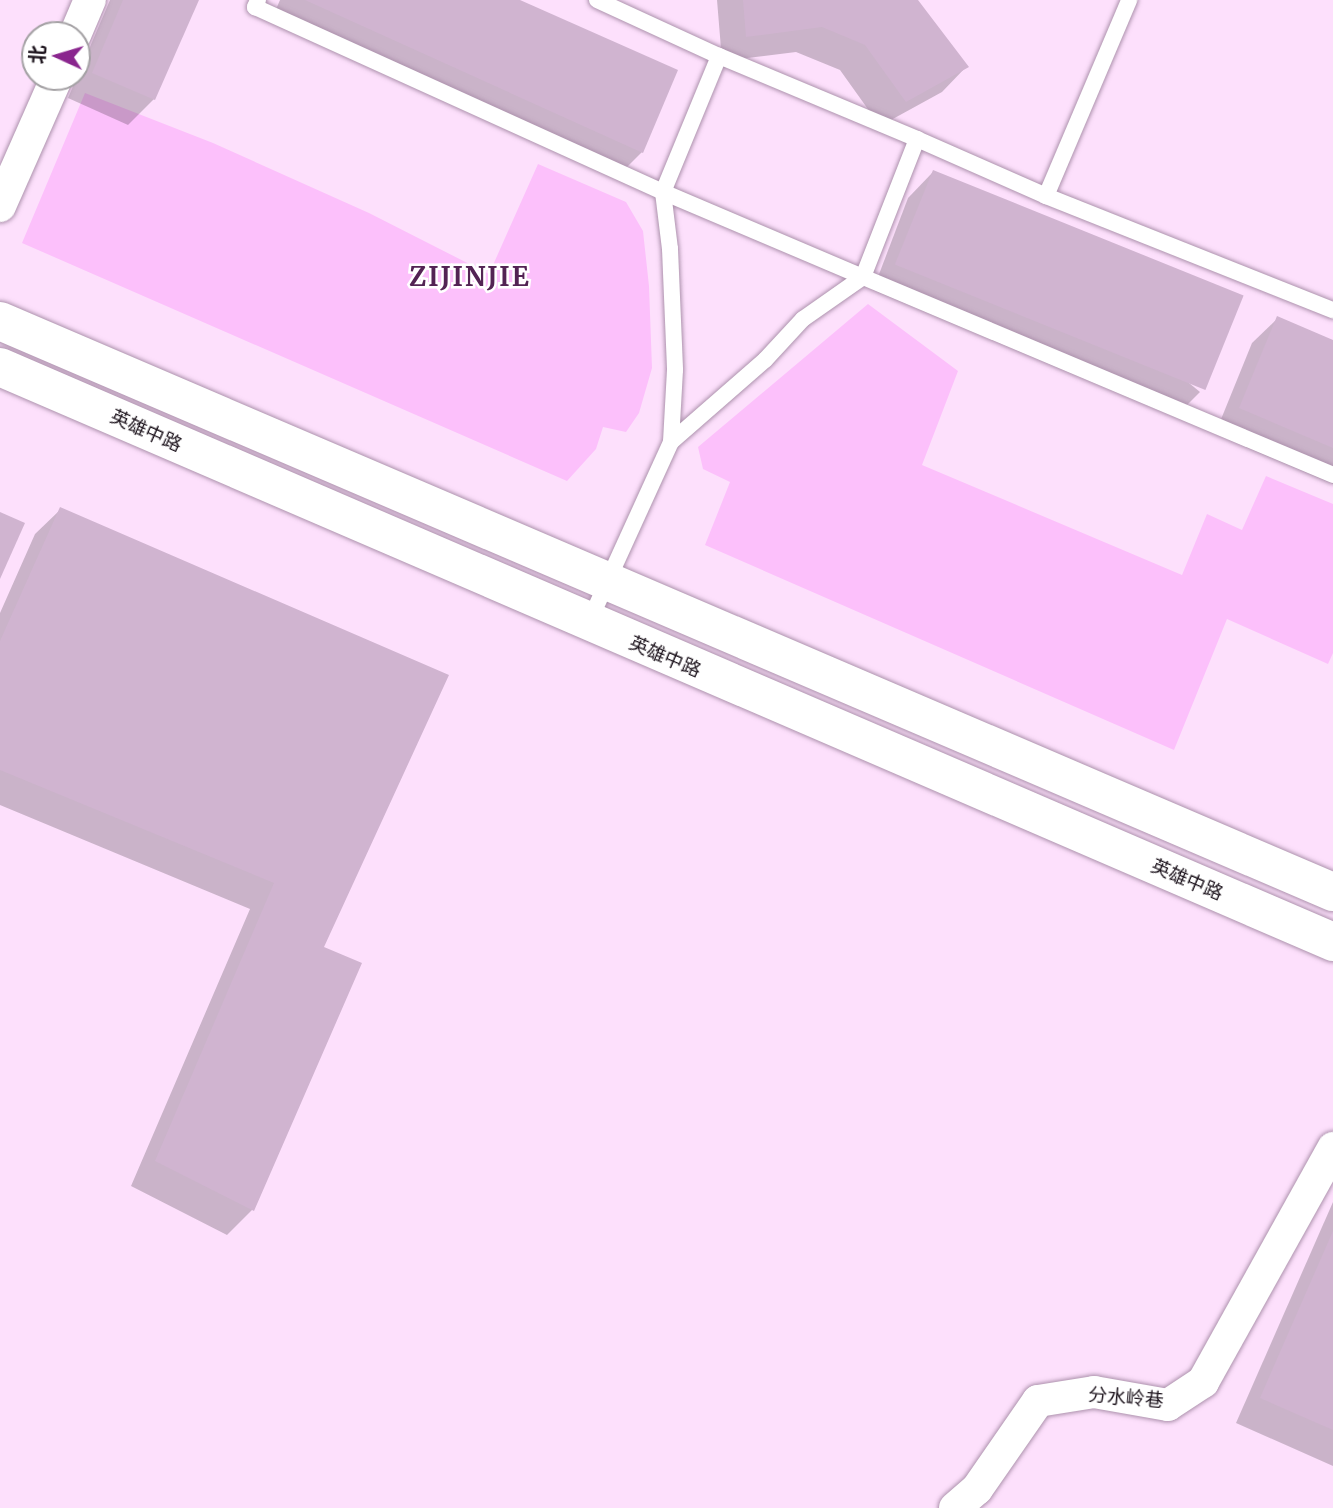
<!DOCTYPE html>
<html>
<head>
<meta charset="utf-8">
<style>
  body { margin:0 }
  #map { position:relative; width:1333px; height:1508px; overflow:hidden; background:#fde0fc; font-family:Merriweather,"Noto Sans SC",serif }
  div>[style] { position:absolute }
  [style*='--x'] { left:calc(var(--x)*1px); top:calc(var(--y)*1px); width:calc(var(--w)*1px); rotate:calc(var(--a)*1deg) }
  .green>* { inset:0; background:#fcc0fb }
  .shadow>* { inset:0; background:#0003 }
  .building>* { inset:0; background:#d0b4d0; transform-origin:0 0 }
  .roads { filter:drop-shadow(0 0 2px #ad92ad) drop-shadow(0 0 2px #ad92ad) }
  .service>* { height:16px; margin:-8px; padding:0 8px; transform-origin:8px; border-radius:8px; background:#fff }
  .minor>* { height:32px; margin:-16px; padding:0 16px; transform-origin:16px; border-radius:16px; background:#fff }
  .primary>* { height:38px; margin:-19px; padding:0 19px; transform-origin:19px; border-radius:19px; background:#fff }
  span { translate:-50% -50%; white-space:nowrap; text-align:center; line-height:1.15; -webkit-text-stroke:5px #fff; paint-order:stroke }
  .street-label { font-size:19px; color:#1c131c }
  .district-label { font-size:26px; color:#532354; font-weight:700; letter-spacing:2px }
  .north { position:absolute; left:21px; top:21px; width:70px; height:70px; box-sizing:border-box; background:#fff; border:2px solid #a4a1a4; border-radius:50%; rotate:274deg; font-size:19px; font-weight:700; line-height:28px; text-align:center; color:#1c131c }
  .north::after { content:''; display:block; margin:auto; width:24px; height:32px; background:#8a268e; clip-path:polygon(50% 0,100% 100%,50% 72%,0 100%) }
</style>
</head>
<body>
<div id="map">
  <div class="green">
    <i style="clip-path:polygon(85px 93px,213px 143px,369px 213px,489px 274px,538px 164px,626px 202px,643px 231px,649px 286px,652px 368px,639px 413px,626px 432px,603px 427px,596px 449px,567px 481px,22px 243px)"></i>
    <i style="clip-path:polygon(868px 304px,958px 371px,922px 465px,1182px 575px,1207px 514px,1242px 530px,1266px 476px,1333px 504px,1333px 653px,1328px 664px,1227px 619px,1174px 750px,705px 545px,730px 482px,703px 469px,698px 447px)"></i>
  </div>
  <div class="shadow">
    <i style="clip-path:polygon(110px 0,197px 0,154px 99px,128px 125px,68px 98px)"></i>
    <i style="clip-path:polygon(280px 0,515px 0,676px 71px,642px 152px,616px 178px,271px 21px)"></i>
    <i style="clip-path:polygon(717px 0,916px 0,967px 66px,942px 92px,880px 126px,840px 70px,796px 52px,722px 61px)"></i>
    <i style="clip-path:polygon(933px 172px,1200px 392px,1175px 417px,873px 290px,908px 198px)"></i>
    <i style="clip-path:polygon(1278px 318px,1333px 342px,1333px 484px,1215px 434px,1252px 343px)"></i>
    <i style="clip-path:polygon(61px 509px,322px 948px,252px 1210px,227px 1235px,131px 1186px,250px 909px,0 805px,0 613px,35px 534px)"></i>
    <i style="clip-path:polygon(1333px 1202px,1333px 1466px,1236px 1423px)"></i>
  </div>
  <div class="building">
    <i style="clip-path:polygon(123px 0,199px 0,155px 100px,92px 73px)"></i>
    <i style="clip-path:polygon(305px 0,520px 0,678px 70px,643px 153px)"></i>
    <i style="clip-path:polygon(743px 0,918px 0,969px 67px,906px 102px,865px 45px,822px 27px,746px 37px)"></i>
    <i style="left:933px;top:170px;width:335px;height:102px;rotate:22deg"></i>
    <i style="clip-path:polygon(1277px 316px,1333px 340px,1333px 448px,1239px 408px)"></i>
    <i style="clip-path:polygon(60px 507px,449px 675px,324px 947px,362px 963px,254px 1211px,155px 1161px,274px 883px,0 770px,0 641px)"></i>
    <i style="clip-path:polygon(0 512px,25px 523px,0 579px)"></i>
    <i style="clip-path:polygon(1333px 1231px,1333px 1430px,1260px 1398px)"></i>
  </div>
  <div class="roads">
    <div class="service">
      <i style="--x:258;--y:0;--w:8;--a:113"></i>
      <i style="--x:255;--y:7;--w:448;--a:24.4"></i>
      <i style="--x:663;--y:192;--w:57;--a:83"></i>
      <i style="--x:670;--y:249;--w:121;--a:87.6"></i>
      <i style="--x:675;--y:370;--w:72;--a:93.2"></i>
      <i style="--x:597;--y:0;--w:134;--a:24.7"></i>
      <i style="--x:719;--y:56;--w:215;--a:22.7"></i>
      <i style="--x:917;--y:139;--w:148;--a:111.4"></i>
      <i style="--x:863;--y:277;--w:217;--a:-157"></i>
      <i style="--x:663;--y:192;--w:147;--a:-67.6"></i>
      <i style="--x:917;--y:139;--w:141;--a:23.8"></i>
      <i style="--x:1046;--y:196;--w:309;--a:21.7"></i>
      <i style="--x:1046;--y:196;--w:213;--a:-67"></i>
      <i style="--x:589;--y:622;--w:198;--a:-65.5"></i>
      <i style="--x:671;--y:442;--w:125;--a:-41.1"></i>
      <i style="--x:765;--y:360;--w:56;--a:-47.2"></i>
      <i style="--x:803;--y:319;--w:73;--a:-35"></i>
      <i style="--x:863;--y:277;--w:510;--a:22.84"></i>
    </div>
    <div class="minor">
      <i style="--x:75;--y:35;--w:38;--a:-67"></i>
      <i style="--x:0;--y:206;--w:141;--a:-66.2"></i>
      <i style="--x:955;--y:1508;--w:29;--a:-41"></i>
      <i style="--x:977;--y:1489;--w:107;--a:-55.3"></i>
      <i style="--x:1038;--y:1401;--w:57;--a:-9.1"></i>
      <i style="--x:1094;--y:1392;--w:75;--a:10"></i>
      <i style="--x:1168;--y:1405;--w:42;--a:-33.3"></i>
      <i style="--x:1203;--y:1382;--w:268;--a:-60.9"></i>
    </div>
    <div class="primary">
      <i style="--x:0;--y:321;--w:1450;--a:23.19"></i>
      <i style="--x:0;--y:367;--w:1452;--a:23.33"></i>
    </div>
  </div>
  <div class="street-label">
    <span style="left:146px;top:431px;rotate:24deg">英雄中路</span>
    <span style="left:665px;top:657px;rotate:23deg">英雄中路</span>
    <span style="left:1187px;top:880px;rotate:23deg">英雄中路</span>
    <span style="left:1126px;top:1398px;rotate:5deg">分水岭巷</span>
  </div>
  <div class="district-label">
    <span style="left:470px;top:277px">ZIJINJIE</span>
  </div>
  <div class="north">北</div>
</div>
</body>
</html>
